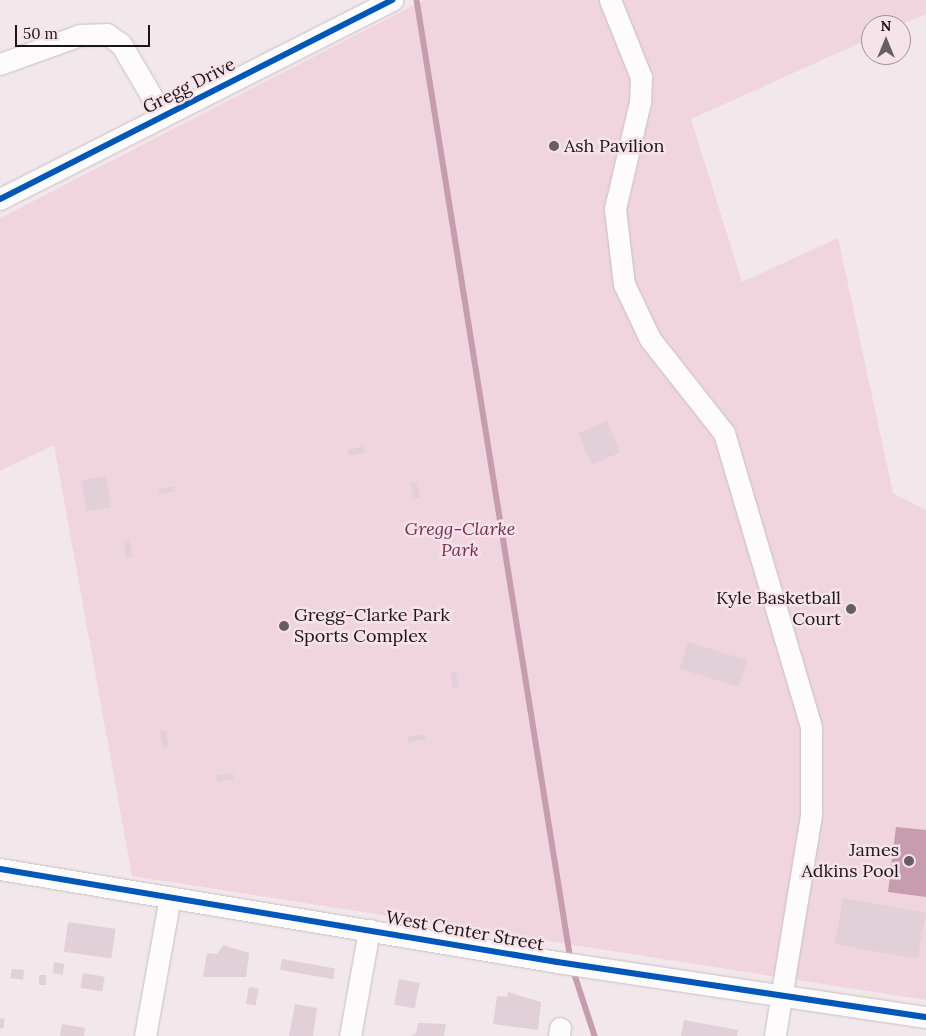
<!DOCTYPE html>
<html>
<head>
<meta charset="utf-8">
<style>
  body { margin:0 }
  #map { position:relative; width:926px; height:1036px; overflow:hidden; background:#f2e7eb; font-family:Lora,serif }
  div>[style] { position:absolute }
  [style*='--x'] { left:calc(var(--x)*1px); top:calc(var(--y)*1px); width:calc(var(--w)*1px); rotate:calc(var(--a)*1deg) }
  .green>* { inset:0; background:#f0d5df }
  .water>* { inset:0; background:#c79cad }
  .stream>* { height:5.5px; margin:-2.75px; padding:0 2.75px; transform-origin:2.75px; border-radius:2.75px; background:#c79cad }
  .building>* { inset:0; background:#e1d0d7; transform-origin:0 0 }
  .roads { filter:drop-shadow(0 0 1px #c8bfc2) drop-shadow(0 0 1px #c8bfc2) }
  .minor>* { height:21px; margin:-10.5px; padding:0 10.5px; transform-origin:10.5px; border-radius:10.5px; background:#fdfbfc }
  .cycleway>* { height:6px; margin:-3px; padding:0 3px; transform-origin:3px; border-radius:3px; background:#0057b8 }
  .dots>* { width:14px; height:14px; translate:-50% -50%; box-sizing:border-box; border:2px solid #f6e3ea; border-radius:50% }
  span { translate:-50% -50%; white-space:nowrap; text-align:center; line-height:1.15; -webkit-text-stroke:5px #f6e3ea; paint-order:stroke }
  .street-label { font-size:18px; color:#1c1518 }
  .poi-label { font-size:18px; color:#1c1518 }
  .left { translate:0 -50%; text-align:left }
  .right { translate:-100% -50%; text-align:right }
  .park-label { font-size:18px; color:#762f50; font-style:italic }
  .north { position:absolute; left:861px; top:15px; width:50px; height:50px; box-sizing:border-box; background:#f6e3ea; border:1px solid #9f9196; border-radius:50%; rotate:0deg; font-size:14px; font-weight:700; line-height:20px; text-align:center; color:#1c1518 }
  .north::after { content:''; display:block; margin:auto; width:18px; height:22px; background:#675e62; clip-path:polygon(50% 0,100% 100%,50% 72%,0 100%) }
  .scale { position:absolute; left:15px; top:25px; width:135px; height:22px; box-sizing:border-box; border:2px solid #1c1518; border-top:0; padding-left:6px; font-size:15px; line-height:18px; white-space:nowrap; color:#1c1518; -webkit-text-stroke:4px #f6e3ea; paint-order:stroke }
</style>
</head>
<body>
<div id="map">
  <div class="green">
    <i style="clip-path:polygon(424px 0,926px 0,926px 14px,900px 25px,871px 25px,871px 38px,691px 119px,742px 282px,838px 238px,893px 493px,926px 510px,926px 1000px,132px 876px,54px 445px,0 471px,0 218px)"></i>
  </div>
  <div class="water">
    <i style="clip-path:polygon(896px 827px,926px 830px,926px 897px,888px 892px)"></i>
  </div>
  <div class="stream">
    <i style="--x:417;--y:0;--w:972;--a:80.89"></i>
    <i style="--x:573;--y:969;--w:71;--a:71.8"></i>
  </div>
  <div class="building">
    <i style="left:607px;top:421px;width:34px;height:31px;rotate:67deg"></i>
    <i style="clip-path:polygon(362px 446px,366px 452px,349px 456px,347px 450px)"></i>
    <i style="left:106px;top:476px;width:32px;height:25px;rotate:81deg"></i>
    <i style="left:416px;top:481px;width:17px;height:6px;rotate:77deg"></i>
    <i style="left:174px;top:486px;width:5px;height:16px;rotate:79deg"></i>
    <i style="clip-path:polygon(129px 540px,132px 557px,126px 558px,124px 541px)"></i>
    <i style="left:688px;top:642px;width:62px;height:28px;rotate:17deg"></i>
    <i style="left:456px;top:672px;width:16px;height:6px;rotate:79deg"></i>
    <i style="left:166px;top:730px;width:17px;height:6px;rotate:80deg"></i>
    <i style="clip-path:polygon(424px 734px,426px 739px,408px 743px,407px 737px)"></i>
    <i style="left:233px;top:773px;width:6px;height:17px;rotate:81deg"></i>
    <i style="left:843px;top:898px;width:84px;height:47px;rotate:10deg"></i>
    <i style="left:68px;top:922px;width:48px;height:30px;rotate:8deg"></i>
    <i style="clip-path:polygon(223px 945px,249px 953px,246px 977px,203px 977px,207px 953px,217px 954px)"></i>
    <i style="left:282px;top:959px;width:54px;height:11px;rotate:10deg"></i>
    <i style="clip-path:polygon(54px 962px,64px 964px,63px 975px,53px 973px)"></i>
    <i style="clip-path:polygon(12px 969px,24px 970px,23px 980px,10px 978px)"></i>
    <i style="left:83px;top:973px;width:22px;height:15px;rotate:10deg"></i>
    <i style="left:39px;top:975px;width:7px;height:10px"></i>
    <i style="left:399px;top:979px;width:21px;height:26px;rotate:11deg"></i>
    <i style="left:249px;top:987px;width:10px;height:17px;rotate:11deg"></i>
    <i style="clip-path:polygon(508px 992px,541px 1002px,538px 1030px,493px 1024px,497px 996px,507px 997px)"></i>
    <i style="clip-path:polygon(295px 1004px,317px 1008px,313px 1036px,289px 1036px)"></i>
    <i style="clip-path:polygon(0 1018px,5px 1019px,3px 1029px,0 1028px)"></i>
    <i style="clip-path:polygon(684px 1020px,738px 1030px,737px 1036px,681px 1036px)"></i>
    <i style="clip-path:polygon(418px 1023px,446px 1024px,444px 1036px,411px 1036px,416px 1033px)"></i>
    <i style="clip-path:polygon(62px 1024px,85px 1028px,84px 1036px,60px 1036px)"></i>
  </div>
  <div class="roads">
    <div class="minor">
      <i style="--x:610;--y:0;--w:83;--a:68.1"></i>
      <i style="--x:641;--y:77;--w:25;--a:92"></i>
      <i style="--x:640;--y:102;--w:110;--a:103.2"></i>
      <i style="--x:615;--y:209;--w:76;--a:83.2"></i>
      <i style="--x:624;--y:284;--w:61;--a:64.7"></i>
      <i style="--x:650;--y:339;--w:120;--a:51.8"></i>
      <i style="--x:724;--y:433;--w:307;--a:73.5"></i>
      <i style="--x:811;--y:727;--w:88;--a:90"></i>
      <i style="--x:811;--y:815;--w:224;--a:99.3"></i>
      <i style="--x:0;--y:64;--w:85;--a:-19.9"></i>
      <i style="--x:80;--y:35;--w:27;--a:-2"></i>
      <i style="--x:107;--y:34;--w:17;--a:36"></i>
      <i style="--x:121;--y:44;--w:83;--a:59.7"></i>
      <i style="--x:0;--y:199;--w:440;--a:-26.9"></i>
      <i style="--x:0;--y:869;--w:565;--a:9.48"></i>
      <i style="--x:557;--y:962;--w:373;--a:8.5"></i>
      <i style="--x:145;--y:1036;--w:141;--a:-79.8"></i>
      <i style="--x:350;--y:1036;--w:108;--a:-79.8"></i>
      <i style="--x:559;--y:1036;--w:8;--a:-83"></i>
    </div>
  </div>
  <div class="cycleway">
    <i style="--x:0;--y:199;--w:440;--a:-26.9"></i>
    <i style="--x:0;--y:869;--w:565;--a:9.48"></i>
    <i style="--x:557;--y:962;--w:373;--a:8.5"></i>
  </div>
  <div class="dots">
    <i style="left:554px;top:146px;background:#675e62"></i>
    <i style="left:851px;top:609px;background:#675e62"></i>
    <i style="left:284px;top:626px;background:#675e62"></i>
    <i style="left:909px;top:861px;background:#675e62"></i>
  </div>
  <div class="street-label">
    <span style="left:189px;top:86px;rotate:-27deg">Gregg Drive</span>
    <span style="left:465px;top:931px;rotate:10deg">West Center Street</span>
  </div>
  <div class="poi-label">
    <span class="left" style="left:564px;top:146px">Ash Pavilion</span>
    <span class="right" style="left:841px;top:609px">Kyle Basketball<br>Court</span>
    <span class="left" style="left:294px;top:626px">Gregg-Clarke Park<br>Sports Complex</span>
    <span class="right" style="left:899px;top:861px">James<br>Adkins Pool</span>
  </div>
  <div class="park-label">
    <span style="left:460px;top:540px">Gregg-Clarke<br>Park</span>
  </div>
  <div class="north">N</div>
  <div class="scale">50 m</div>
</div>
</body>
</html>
